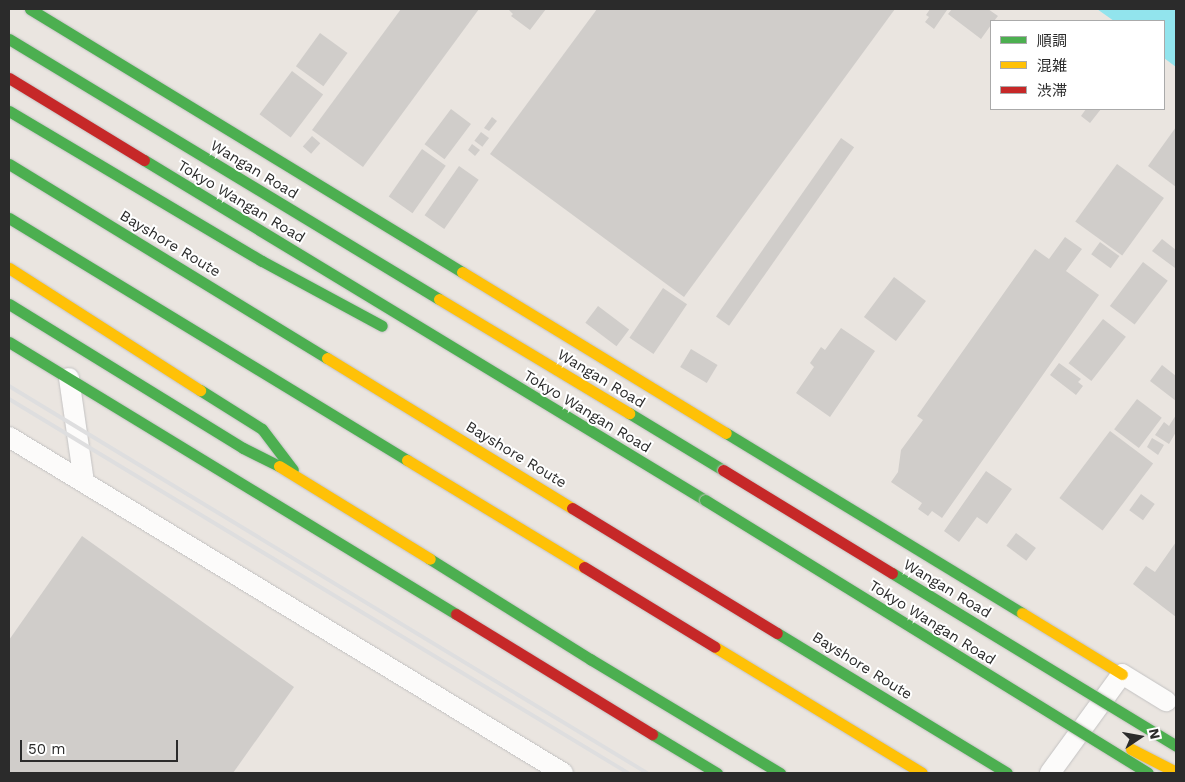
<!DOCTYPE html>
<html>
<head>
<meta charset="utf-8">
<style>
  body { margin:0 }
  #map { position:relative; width:1185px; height:782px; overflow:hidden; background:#eae5e0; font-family:"Work Sans","Noto Sans JP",sans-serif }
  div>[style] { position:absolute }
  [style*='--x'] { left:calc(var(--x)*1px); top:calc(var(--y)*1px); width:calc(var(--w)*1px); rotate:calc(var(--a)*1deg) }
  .water>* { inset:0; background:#92e4ed }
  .building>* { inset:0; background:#d0cdca; transform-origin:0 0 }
  .roads { filter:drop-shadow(0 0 1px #c3c2c2) drop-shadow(0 0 1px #c3c2c2) }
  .street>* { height:20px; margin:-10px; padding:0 10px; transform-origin:10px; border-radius:10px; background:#fcfbfa }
  .fast>* { height:11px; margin:-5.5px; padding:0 5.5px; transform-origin:5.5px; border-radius:5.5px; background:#4caf50 }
  .slow>* { height:11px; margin:-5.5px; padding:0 5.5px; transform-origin:5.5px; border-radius:5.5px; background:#ffc107 }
  .jam>* { height:11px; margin:-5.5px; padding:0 5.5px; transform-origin:5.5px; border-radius:5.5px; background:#c62828 }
  .rail>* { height:4px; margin:-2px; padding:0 2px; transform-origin:2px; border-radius:2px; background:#dededf }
  .bridges { filter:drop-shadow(0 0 1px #c5c3c1) drop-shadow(0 0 1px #c5c3c1) }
  .fast-bridge>* { height:11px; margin:-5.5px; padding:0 5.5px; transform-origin:5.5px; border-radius:5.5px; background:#4caf50 }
  .slow-bridge>* { height:11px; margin:-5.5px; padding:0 5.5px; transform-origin:5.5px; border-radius:5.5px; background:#ffc107 }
  .jam-bridge>* { height:11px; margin:-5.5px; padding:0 5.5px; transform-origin:5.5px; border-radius:5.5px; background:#c62828 }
  span { translate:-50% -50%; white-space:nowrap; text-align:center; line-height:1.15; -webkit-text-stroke:4px #fff; paint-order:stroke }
  .street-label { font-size:15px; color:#2b2b2b }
  .frame { position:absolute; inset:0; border:10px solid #2b2b2b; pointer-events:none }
  .legend { position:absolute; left:990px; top:20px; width:175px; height:90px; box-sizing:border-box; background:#fff; border:1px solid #aaa; margin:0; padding:6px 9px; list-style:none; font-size:15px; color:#2b2b2b }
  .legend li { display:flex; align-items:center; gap:10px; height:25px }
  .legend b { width:25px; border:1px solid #aaa }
  .north { position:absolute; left:1115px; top:712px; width:50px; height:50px; -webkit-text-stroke:4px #fff; paint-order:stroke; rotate:78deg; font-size:14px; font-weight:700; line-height:20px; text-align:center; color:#2b2b2b }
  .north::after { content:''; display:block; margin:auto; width:18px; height:22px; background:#2b2b2b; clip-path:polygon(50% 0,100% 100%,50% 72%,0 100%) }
  .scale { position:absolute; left:20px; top:740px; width:158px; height:22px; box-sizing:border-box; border:2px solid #2b2b2b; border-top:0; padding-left:6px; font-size:15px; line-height:18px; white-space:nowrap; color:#2b2b2b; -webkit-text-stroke:4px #fff; paint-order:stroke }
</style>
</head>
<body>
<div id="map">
  <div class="water">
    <i style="clip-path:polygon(1097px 9px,1176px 9px,1176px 67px,1164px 58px,1164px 21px,1114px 21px)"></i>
  </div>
  <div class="building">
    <i style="clip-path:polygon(401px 9px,479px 9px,363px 167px,312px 130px)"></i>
    <i style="clip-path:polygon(508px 9px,546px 9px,530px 30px,511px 16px,513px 14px)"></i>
    <i style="clip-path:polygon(597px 9px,895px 9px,684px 297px,490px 154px)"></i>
    <i style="clip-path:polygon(930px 9px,947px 10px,934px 29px,925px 22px,929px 17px,926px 15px)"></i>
    <i style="clip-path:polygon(952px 9px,988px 9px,998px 16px,994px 21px,991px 21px,991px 25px,981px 39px,948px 14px)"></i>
    <i style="left:320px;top:33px;width:34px;height:41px;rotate:36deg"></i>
    <i style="left:292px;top:71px;width:39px;height:54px;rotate:37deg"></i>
    <i style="left:451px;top:109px;width:25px;height:44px;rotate:37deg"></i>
    <i style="clip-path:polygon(1086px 109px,1101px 109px,1090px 123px,1081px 116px)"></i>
    <i style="clip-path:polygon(492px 117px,497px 121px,489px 131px,484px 128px)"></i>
    <i style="clip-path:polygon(1176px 127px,1176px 187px,1148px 166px)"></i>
    <i style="left:481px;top:132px;width:10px;height:11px;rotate:37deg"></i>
    <i style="left:312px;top:136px;width:11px;height:14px;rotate:41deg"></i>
    <i style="left:841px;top:138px;width:16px;height:218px;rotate:35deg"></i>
    <i style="clip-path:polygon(472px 144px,480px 150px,475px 156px,468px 150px)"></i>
    <i style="left:422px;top:149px;width:29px;height:58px;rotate:35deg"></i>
    <i style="left:1117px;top:164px;width:58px;height:71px;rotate:36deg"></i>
    <i style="left:459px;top:166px;width:24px;height:60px;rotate:35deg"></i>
    <i style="clip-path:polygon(1065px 237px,1082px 249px,1066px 271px,1099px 295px,942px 518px,932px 511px,928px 516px,918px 509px,922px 503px,891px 482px,898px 472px,901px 450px,923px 420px,917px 416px,1035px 249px,1049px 259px)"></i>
    <i style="clip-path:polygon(1162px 239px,1176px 250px,1175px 268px,1152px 251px)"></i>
    <i style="left:1100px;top:242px;width:24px;height:15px;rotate:36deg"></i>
    <i style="left:1143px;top:262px;width:31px;height:55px;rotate:37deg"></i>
    <i style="left:894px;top:277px;width:40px;height:50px;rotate:37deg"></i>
    <i style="left:663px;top:288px;width:29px;height:60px;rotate:34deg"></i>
    <i style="left:598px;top:306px;width:39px;height:21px;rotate:37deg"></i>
    <i style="left:1103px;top:319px;width:29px;height:56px;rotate:38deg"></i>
    <i style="clip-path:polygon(841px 328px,875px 351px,830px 417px,796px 393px,814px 367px,810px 363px,821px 347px,825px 350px)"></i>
    <i style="left:691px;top:349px;width:31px;height:21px;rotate:31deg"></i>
    <i style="clip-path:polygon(1059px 363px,1081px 379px,1078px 382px,1083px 386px,1076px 395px,1050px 375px)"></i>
    <i style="clip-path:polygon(1162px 365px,1176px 376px,1176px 401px,1150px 381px)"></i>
    <i style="left:1137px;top:399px;width:31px;height:38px;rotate:37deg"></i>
    <i style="clip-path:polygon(1176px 415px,1176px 432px,1169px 444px,1155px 435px,1164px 422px,1169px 426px)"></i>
    <i style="left:1110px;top:431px;width:54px;height:84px;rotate:37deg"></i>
    <i style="clip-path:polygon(1152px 438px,1164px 445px,1158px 455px,1147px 447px)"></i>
    <i style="clip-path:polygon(986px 471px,1012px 489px,987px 524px,977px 517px,959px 542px,944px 531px)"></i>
    <i style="left:1141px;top:494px;width:17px;height:20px;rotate:36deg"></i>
    <i style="left:1016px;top:533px;width:25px;height:16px;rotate:37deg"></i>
    <i style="clip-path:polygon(82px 536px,294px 687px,233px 773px,9px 773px,9px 640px)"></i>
    <i style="clip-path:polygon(1176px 542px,1176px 617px,1133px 584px,1146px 566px,1155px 572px)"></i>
  </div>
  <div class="roads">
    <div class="street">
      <i style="--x:69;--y:378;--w:105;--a:81.8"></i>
      <i style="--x:9;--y:437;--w:648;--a:31.24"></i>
      <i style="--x:1050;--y:773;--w:122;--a:-54"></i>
      <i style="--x:1122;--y:674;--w:52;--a:31.5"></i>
    </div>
    <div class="fast">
      <i style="--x:30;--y:9;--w:506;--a:31.33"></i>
      <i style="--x:9;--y:39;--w:502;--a:31.16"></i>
      <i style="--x:9;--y:111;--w:294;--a:30.7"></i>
      <i style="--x:262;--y:261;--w:136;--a:28.4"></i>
      <i style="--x:144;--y:160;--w:656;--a:31.22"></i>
      <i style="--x:9;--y:164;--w:373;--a:31.4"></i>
      <i style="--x:9;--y:218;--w:466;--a:31.3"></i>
      <i style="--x:9;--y:304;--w:275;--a:31.6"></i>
      <i style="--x:243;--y:448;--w:40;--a:26.6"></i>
      <i style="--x:9;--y:342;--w:523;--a:31.32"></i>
      <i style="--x:200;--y:390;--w:73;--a:32.2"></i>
      <i style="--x:262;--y:429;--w:51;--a:52.9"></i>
      <i style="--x:629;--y:413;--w:110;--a:31.2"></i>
      <i style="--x:726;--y:433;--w:346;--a:31.3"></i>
      <i style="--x:430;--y:559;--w:189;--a:32"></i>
      <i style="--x:590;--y:659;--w:222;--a:31"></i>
      <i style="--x:777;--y:633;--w:269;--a:31.3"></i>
      <i style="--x:652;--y:734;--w:76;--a:31"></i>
    </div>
    <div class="slow">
      <i style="--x:9;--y:268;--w:227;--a:32.6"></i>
      <i style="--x:462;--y:272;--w:309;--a:31.4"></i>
      <i style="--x:439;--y:299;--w:222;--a:31"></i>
      <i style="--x:327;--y:358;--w:287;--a:31.5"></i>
      <i style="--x:407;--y:460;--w:207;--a:31.2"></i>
      <i style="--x:279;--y:466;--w:177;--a:31.6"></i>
      <i style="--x:1022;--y:613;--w:117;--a:31.4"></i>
      <i style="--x:715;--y:647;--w:242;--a:31.3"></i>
    </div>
    <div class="jam">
      <i style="--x:9;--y:78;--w:158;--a:31.3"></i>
      <i style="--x:572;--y:508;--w:240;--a:31.4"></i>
      <i style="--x:584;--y:567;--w:153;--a:31.4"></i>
      <i style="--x:456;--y:614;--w:230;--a:31.5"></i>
    </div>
  </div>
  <div class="rail">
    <i style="--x:9;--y:386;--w:746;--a:31.24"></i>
    <i style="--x:9;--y:399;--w:723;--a:31.14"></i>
  </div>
  <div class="bridges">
    <div class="fast-bridge">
      <i style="--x:705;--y:500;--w:520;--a:31.64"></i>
      <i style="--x:892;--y:573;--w:333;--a:31.3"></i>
    </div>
    <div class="slow-bridge">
      <i style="--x:1131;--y:749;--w:51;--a:27.1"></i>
    </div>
    <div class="jam-bridge">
      <i style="--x:723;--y:470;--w:198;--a:31.4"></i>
    </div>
  </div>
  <div class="street-label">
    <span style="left:254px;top:170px;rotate:31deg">Wangan Road</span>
    <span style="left:241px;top:202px;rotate:31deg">Tokyo Wangan Road</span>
    <span style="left:170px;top:244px;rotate:31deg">Bayshore Route</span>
    <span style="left:601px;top:379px;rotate:31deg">Wangan Road</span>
    <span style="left:587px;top:412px;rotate:31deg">Tokyo Wangan Road</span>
    <span style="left:516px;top:455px;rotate:31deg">Bayshore Route</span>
    <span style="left:947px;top:589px;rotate:31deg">Wangan Road</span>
    <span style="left:932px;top:623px;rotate:32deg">Tokyo Wangan Road</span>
    <span style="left:862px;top:666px;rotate:32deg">Bayshore Route</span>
  </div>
  <div class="frame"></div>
  <ul class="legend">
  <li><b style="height:6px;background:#4caf50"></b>順調</li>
  <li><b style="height:6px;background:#ffc107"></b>混雑</li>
  <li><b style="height:6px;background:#c62828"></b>渋滞</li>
  </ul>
  <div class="north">N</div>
  <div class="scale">50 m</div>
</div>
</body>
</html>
